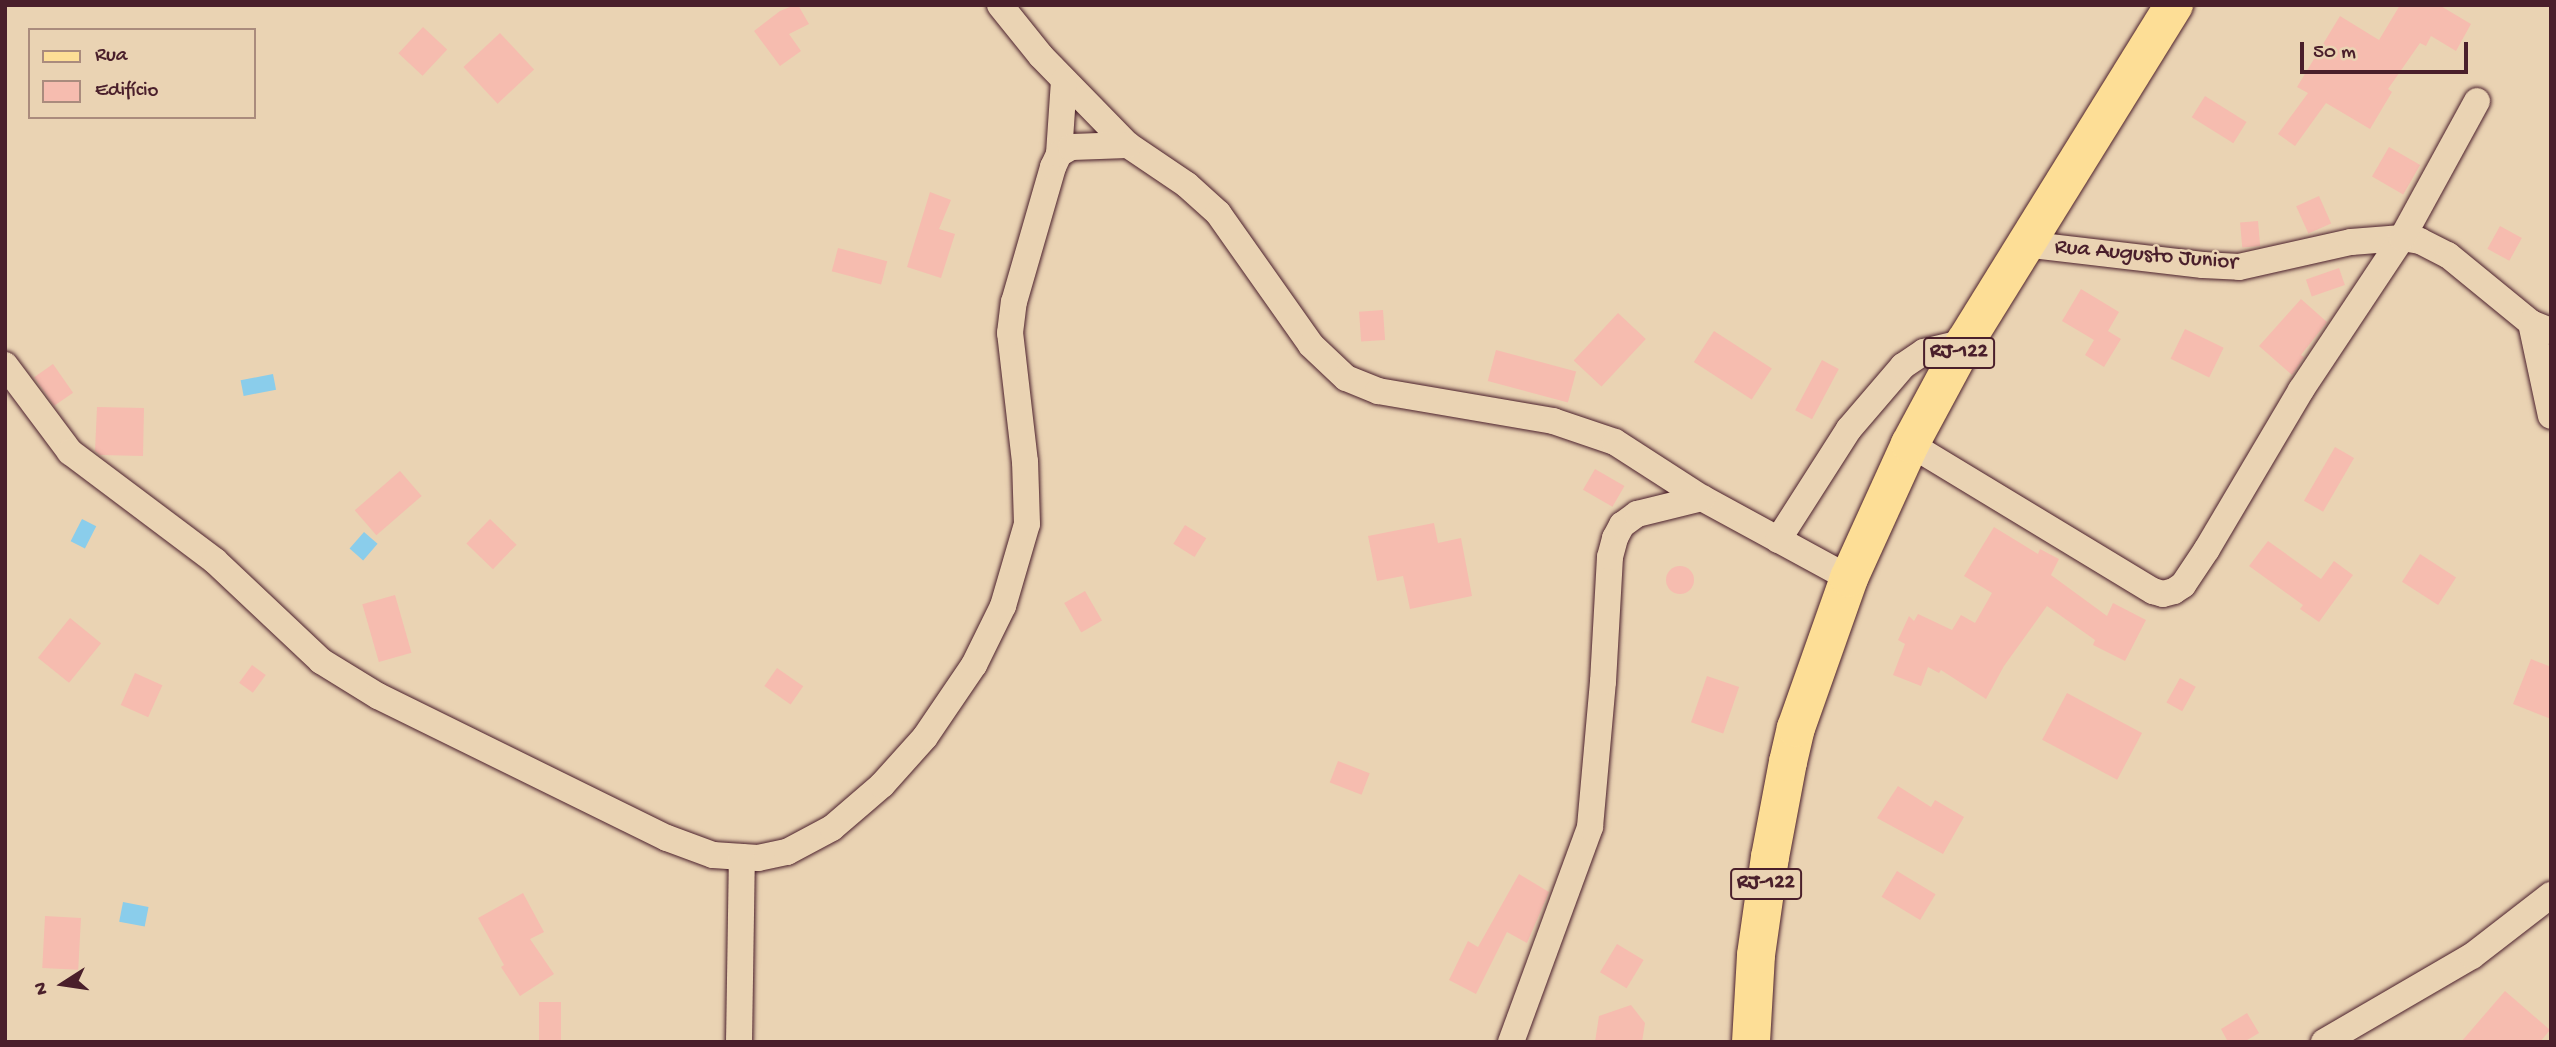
<!DOCTYPE html>
<html>
<head>
<meta charset="utf-8">
<style>
  body { margin:0 }
  #map { position:relative; width:2556px; height:1047px; overflow:hidden; background:#ead3b3; font-family:"Gochi Hand",sans-serif }
  div>[style] { position:absolute }
  [style*='--x'] { left:calc(var(--x)*1px); top:calc(var(--y)*1px); width:calc(var(--w)*1px); rotate:calc(var(--a)*1deg) }
  .water>* { inset:0; background:#8acdeb; transform-origin:0 0 }
  .building>* { inset:0; background:#f6bcaf; transform-origin:0 0 }
  .round { border-radius:50% }
  .roads { filter:drop-shadow(0 0 2px #4a1f2b) drop-shadow(0 0 2px #4a1f2b) }
  .minor>* { height:26px; margin:-13px; padding:0 13px; transform-origin:13px; border-radius:13px; background:#ead3b3 }
  .primary>* { height:38px; margin:-19px; padding:0 19px; transform-origin:19px; border-radius:19px; background:#fdde96 }
  span { translate:-50% -50%; white-space:nowrap; text-align:center; line-height:1.15; -webkit-text-stroke:5px #ead3b3; paint-order:stroke }
  .shield-label span { padding:2px 5px; background:#ead3b3; border:2px solid; border-radius:5px; -webkit-text-stroke-width:0 }
  .shield-label { font-size:21px; color:#4a1f2b; font-weight:700 }
  .street-label { font-size:23px; color:#4a1f2b }
  .frame { position:absolute; inset:0; border:7px solid #4a1f2b; pointer-events:none }
  .legend { position:absolute; left:28px; top:28px; width:228px; height:91px; box-sizing:border-box; background:#ead3b3; border:2px solid #aa8b7d; margin:0; padding:9px 12px; list-style:none; font-size:21px; color:#4a1f2b }
  .legend li { display:flex; align-items:center; gap:14px; height:35px }
  .legend b { width:35px; border:2px solid #aa8b7d }
  .north { position:absolute; left:28px; top:949px; width:70px; height:70px; -webkit-text-stroke:5px #ead3b3; paint-order:stroke; rotate:258deg; font-size:19px; font-weight:700; line-height:28px; text-align:center; color:#4a1f2b }
  .north::after { content:''; display:block; margin:auto; width:24px; height:32px; background:#4a1f2b; clip-path:polygon(50% 0,100% 100%,50% 72%,0 100%) }
  .scale { position:absolute; left:2300px; top:42px; width:168px; height:32px; box-sizing:border-box; border:4px solid #4a1f2b; border-top:0; padding-left:9px; font-size:21px; line-height:24px; white-space:nowrap; color:#4a1f2b; -webkit-text-stroke:5px #ead3b3; paint-order:stroke }
</style>
</head>
<body>
<div id="map">
  <div class="water">
    <i style="left:273px;top:374px;width:16px;height:33px;rotate:79deg"></i>
    <i style="left:82px;top:519px;width:16px;height:25px;rotate:27deg"></i>
    <i style="left:364px;top:532px;width:18px;height:22px;rotate:41deg"></i>
    <i style="left:123px;top:902px;width:26px;height:20px;rotate:11deg"></i>
  </div>
  <div class="building">
    <i style="clip-path:polygon(795px 5px,798px 5px,809px 24px,789px 34px,801px 51px,780px 66px,754px 31px,780px 11px)"></i>
    <i style="clip-path:polygon(2400px 5px,2439px 5px,2471px 24px,2456px 51px,2431px 36px,2426px 46px,2420px 43px,2388px 89px,2392px 92px,2370px 129px,2326px 103px,2295px 146px,2278px 134px,2308px 93px,2297px 87px,2340px 16px,2379px 40px)"></i>
    <i style="left:423px;top:27px;width:33px;height:36px;rotate:43deg"></i>
    <i style="left:500px;top:33px;width:50px;height:50px;rotate:47deg"></i>
    <i style="left:2205px;top:96px;width:49px;height:25px;rotate:32deg"></i>
    <i style="left:2389px;top:147px;width:36px;height:34px;rotate:30deg"></i>
    <i style="clip-path:polygon(930px 192px,951px 200px,939px 229px,955px 234px,941px 278px,907px 267px)"></i>
    <i style="left:2319px;top:196px;width:30px;height:25px;rotate:66deg"></i>
    <i style="left:2258px;top:221px;width:25px;height:18px;rotate:85deg"></i>
    <i style="left:2500px;top:226px;width:25px;height:26px;rotate:29deg"></i>
    <i style="left:838px;top:248px;width:51px;height:24px;rotate:15deg"></i>
    <i style="left:2339px;top:268px;width:18px;height:35px;rotate:71deg"></i>
    <i style="clip-path:polygon(2081px 289px,2119px 312px,2108px 331px,2121px 339px,2104px 367px,2085px 355px,2094px 340px,2062px 321px)"></i>
    <i style="clip-path:polygon(2301px 299px,2327px 322px,2301px 355px,2304px 357px,2292px 375px,2259px 346px)"></i>
    <i style="left:1383px;top:310px;width:30px;height:24px;rotate:86deg"></i>
    <i style="left:1618px;top:313px;width:38px;height:65px;rotate:43deg"></i>
    <i style="left:2185px;top:329px;width:43px;height:33px;rotate:26deg"></i>
    <i style="left:1714px;top:331px;width:69px;height:37px;rotate:33deg"></i>
    <i style="left:1496px;top:350px;width:83px;height:32px;rotate:15deg"></i>
    <i style="left:1822px;top:360px;width:19px;height:57px;rotate:28deg"></i>
    <i style="left:53px;top:364px;width:35px;height:23px;rotate:55deg"></i>
    <i style="clip-path:polygon(97px 407px,144px 408px,143px 456px,100px 455px,95px 451px)"></i>
    <i style="left:2335px;top:447px;width:22px;height:62px;rotate:30deg"></i>
    <i style="left:1595px;top:469px;width:34px;height:24px;rotate:30deg"></i>
    <i style="left:400px;top:471px;width:33px;height:60px;rotate:49deg"></i>
    <i style="left:490px;top:519px;width:37px;height:34px;rotate:44deg"></i>
    <i style="clip-path:polygon(1434px 523px,1438px 543px,1461px 538px,1472px 596px,1410px 609px,1403px 576px,1377px 581px,1368px 536px)"></i>
    <i style="left:1185px;top:525px;width:25px;height:22px;rotate:32deg"></i>
    <i style="clip-path:polygon(1994px 527px,2038px 554px,2040px 549px,2059px 559px,2051px 575px,2107px 616px,2113px 603px,2146px 620px,2125px 661px,2093px 645px,2095px 640px,2047px 606px,2004px 666px,1986px 699px,1941px 670px,1939px 673px,1928px 667px,1921px 686px,1893px 675px,1905px 644px,1898px 640px,1909px 616px,1914px 621px,1918px 614px,1952px 630px,1961px 615px,1975px 623px,1992px 593px,1964px 576px)"></i>
    <i style="clip-path:polygon(2268px 541px,2321px 579px,2334px 561px,2353px 575px,2319px 622px,2300px 609px,2303px 605px,2249px 566px)"></i>
    <i style="left:2420px;top:554px;width:43px;height:33px;rotate:33deg"></i>
    <i class="round" style="left:1666px;top:566px;width:28px;height:28px"></i>
    <i style="left:1085px;top:591px;width:34px;height:24px;rotate:60deg"></i>
    <i style="left:395px;top:595px;width:60px;height:34px;rotate:74deg"></i>
    <i style="left:70px;top:618px;width:40px;height:51px;rotate:39deg"></i>
    <i style="clip-path:polygon(2531px 659px,2551px 667px,2551px 719px,2513px 704px)"></i>
    <i style="left:252px;top:665px;width:17px;height:22px;rotate:36deg"></i>
    <i style="left:777px;top:668px;width:32px;height:22px;rotate:35deg"></i>
    <i style="left:135px;top:673px;width:30px;height:35px;rotate:24deg"></i>
    <i style="left:1707px;top:676px;width:34px;height:49px;rotate:19deg"></i>
    <i style="left:2180px;top:678px;width:18px;height:28px;rotate:29deg"></i>
    <i style="left:2067px;top:693px;width:85px;height:53px;rotate:28deg"></i>
    <i style="left:1338px;top:761px;width:34px;height:23px;rotate:21deg"></i>
    <i style="clip-path:polygon(1898px 786px,1931px 807px,1935px 800px,1964px 817px,1943px 854px,1877px 818px)"></i>
    <i style="left:1897px;top:871px;width:45px;height:30px;rotate:31deg"></i>
    <i style="clip-path:polygon(1519px 874px,1549px 892px,1527px 943px,1507px 932px,1476px 994px,1449px 980px,1468px 941px,1478px 947px)"></i>
    <i style="clip-path:polygon(523px 893px,544px 932px,530px 939px,554px 974px,520px 996px,501px 967px,504px 965px,478px 918px)"></i>
    <i style="left:45px;top:916px;width:36px;height:52px;rotate:3deg"></i>
    <i style="left:1617px;top:944px;width:31px;height:33px;rotate:31deg"></i>
    <i style="clip-path:polygon(2505px 991px,2550px 1030px,2540px 1042px,2461px 1042px)"></i>
    <i style="left:539px;top:1002px;width:22px;height:40px"></i>
    <i style="clip-path:polygon(1631px 1005px,1645px 1023px,1642px 1042px,1595px 1042px,1599px 1016px)"></i>
    <i style="clip-path:polygon(2247px 1013px,2259px 1033px,2244px 1042px,2228px 1042px,2221px 1029px)"></i>
  </div>
  <div class="roads">
    <div class="minor">
      <i style="--x:1000;--y:5;--w:65;--a:51.2"></i>
      <i style="--x:1041;--y:56;--w:124;--a:45.7"></i>
      <i style="--x:1128;--y:145;--w:71;--a:34.1"></i>
      <i style="--x:1187;--y:185;--w:42;--a:42.1"></i>
      <i style="--x:1218;--y:213;--w:161;--a:54.8"></i>
      <i style="--x:1311;--y:345;--w:48;--a:43.3"></i>
      <i style="--x:1346;--y:378;--w:35;--a:22"></i>
      <i style="--x:1378;--y:391;--w:178;--a:9.7"></i>
      <i style="--x:1553;--y:421;--w:65;--a:18.7"></i>
      <i style="--x:1615;--y:442;--w:103;--a:32.8"></i>
      <i style="--x:1702;--y:498;--w:167;--a:28.6"></i>
      <i style="--x:1059;--y:154;--w:74;--a:-86.1"></i>
      <i style="--x:2024;--y:244;--w:180;--a:6.7"></i>
      <i style="--x:2203;--y:265;--w:36;--a:3"></i>
      <i style="--x:2239;--y:267;--w:115;--a:-12.6"></i>
      <i style="--x:2351;--y:242;--w:51;--a:-4.5"></i>
      <i style="--x:2402;--y:238;--w:18;--a:9"></i>
      <i style="--x:2420;--y:241;--w:31;--a:27"></i>
      <i style="--x:2448;--y:255;--w:107;--a:39.3"></i>
      <i style="--x:2531;--y:323;--w:22;--a:22"></i>
      <i style="--x:2531;--y:323;--w:95;--a:77.9"></i>
      <i style="--x:5;--y:365;--w:109;--a:53.2"></i>
      <i style="--x:70;--y:452;--w:181;--a:36.9"></i>
      <i style="--x:215;--y:561;--w:146;--a:43.3"></i>
      <i style="--x:321;--y:661;--w:67;--a:31.6"></i>
      <i style="--x:378;--y:696;--w:322;--a:26.2"></i>
      <i style="--x:667;--y:838;--w:49;--a:20.3"></i>
      <i style="--x:713;--y:855;--w:45;--a:3.8"></i>
      <i style="--x:758;--y:858;--w:30;--a:-12"></i>
      <i style="--x:787;--y:852;--w:51;--a:-28.1"></i>
      <i style="--x:832;--y:828;--w:66;--a:-40.7"></i>
      <i style="--x:882;--y:785;--w:64;--a:-48.1"></i>
      <i style="--x:925;--y:737;--w:87;--a:-55.8"></i>
      <i style="--x:974;--y:665;--w:66;--a:-63.8"></i>
      <i style="--x:1003;--y:606;--w:85;--a:-73.7"></i>
      <i style="--x:1027;--y:524;--w:62;--a:-91.8"></i>
      <i style="--x:1025;--y:462;--w:130;--a:-96.6"></i>
      <i style="--x:1010;--y:333;--w:31;--a:-83"></i>
      <i style="--x:1014;--y:302;--w:141;--a:-73.9"></i>
      <i style="--x:1053;--y:167;--w:14;--a:-65"></i>
      <i style="--x:1059;--y:154;--w:14;--a:-30"></i>
      <i style="--x:1071;--y:147;--w:57;--a:-2"></i>
      <i style="--x:1910;--y:444;--w:284;--a:31.2"></i>
      <i style="--x:2153;--y:591;--w:10;--a:17"></i>
      <i style="--x:2163;--y:594;--w:11;--a:-15"></i>
      <i style="--x:2174;--y:591;--w:11;--a:-34"></i>
      <i style="--x:2183;--y:585;--w:43;--a:-56.3"></i>
      <i style="--x:2207;--y:549;--w:185;--a:-59.4"></i>
      <i style="--x:2301;--y:390;--w:182;--a:-56.4"></i>
      <i style="--x:2402;--y:238;--w:156;--a:-61.3"></i>
      <i style="--x:1778;--y:540;--w:132;--a:-57.4"></i>
      <i style="--x:1849;--y:429;--w:83;--a:-49.4"></i>
      <i style="--x:1903;--y:366;--w:25;--a:-34"></i>
      <i style="--x:1924;--y:352;--w:42;--a:-13.7"></i>
      <i style="--x:739;--y:1042;--w:185;--a:-89.1"></i>
      <i style="--x:1511;--y:1042;--w:229;--a:-69.8"></i>
      <i style="--x:1590;--y:827;--w:146;--a:-84.9"></i>
      <i style="--x:1603;--y:682;--w:125;--a:-86.8"></i>
      <i style="--x:1610;--y:557;--w:20;--a:-75"></i>
      <i style="--x:1615;--y:538;--w:15;--a:-62"></i>
      <i style="--x:1622;--y:525;--w:19;--a:-36"></i>
      <i style="--x:1637;--y:514;--w:67;--a:-13.8"></i>
      <i style="--x:2324;--y:1042;--w:171;--a:-30.2"></i>
      <i style="--x:2472;--y:956;--w:100;--a:-37.7"></i>
    </div>
    <div class="primary">
      <i style="--x:1751;--y:1042;--w:87;--a:-86.7"></i>
      <i style="--x:1756;--y:955;--w:99;--a:-81.9"></i>
      <i style="--x:1770;--y:857;--w:97;--a:-79.3"></i>
      <i style="--x:1788;--y:762;--w:35;--a:-77"></i>
      <i style="--x:1796;--y:728;--w:159;--a:-70.5"></i>
      <i style="--x:1849;--y:578;--w:147;--a:-65.5"></i>
      <i style="--x:1910;--y:444;--w:116;--a:-61.7"></i>
      <i style="--x:1965;--y:342;--w:397;--a:-58.2"></i>
    </div>
  </div>
  <div class="shield-label">
    <span style="left:1959px;top:353px">RJ-122</span>
    <span style="left:1766px;top:884px">RJ-122</span>
  </div>
  <div class="street-label">
    <span style="left:2146px;top:256px;rotate:5deg">Rua Augusto Junior</span>
  </div>
  <div class="frame"></div>
  <ul class="legend">
  <li><b style="height:9px;background:#fdde96"></b>Rua</li>
  <li><b style="height:19px;background:#f6bcaf"></b>Edifício</li>
  </ul>
  <div class="north">N</div>
  <div class="scale">50 m</div>
</div>
</body>
</html>
